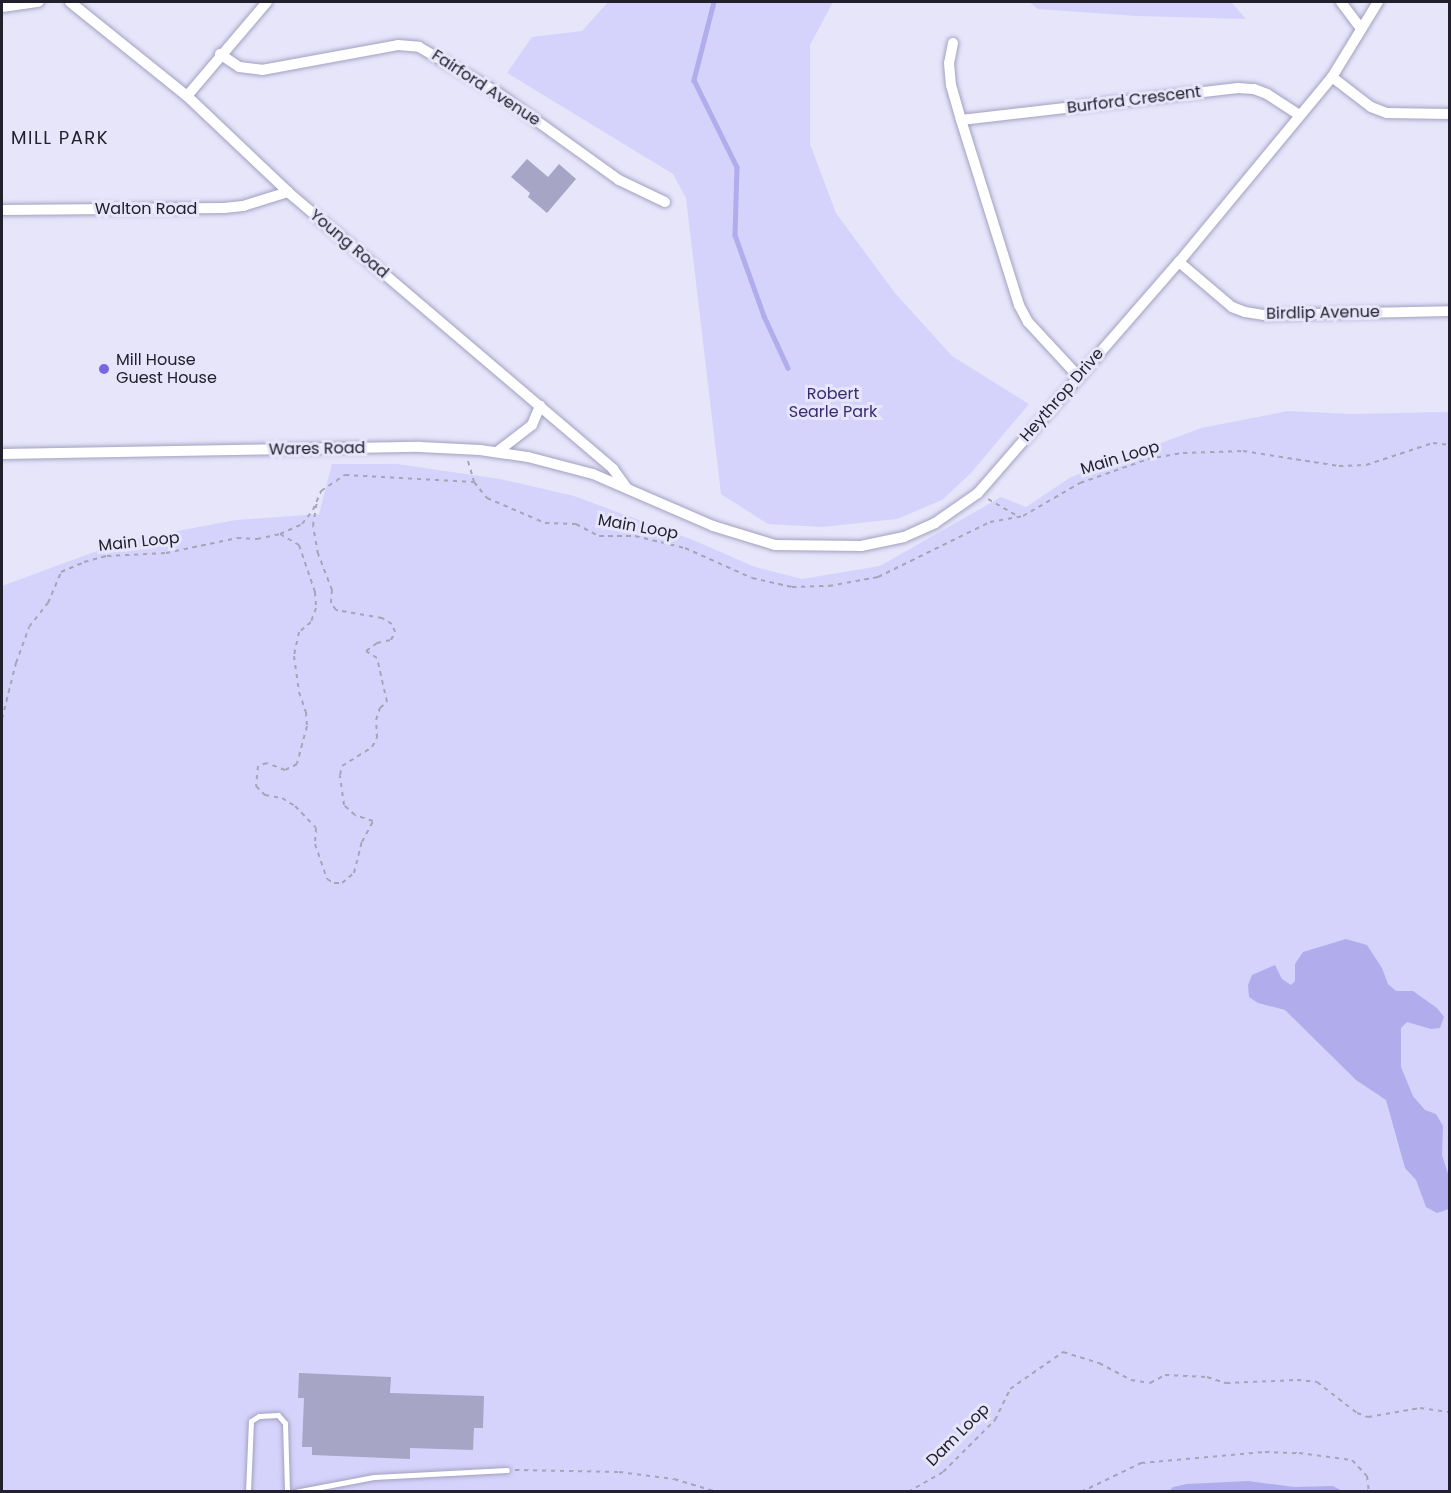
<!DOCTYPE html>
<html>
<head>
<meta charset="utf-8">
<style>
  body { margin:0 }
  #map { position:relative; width:1451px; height:1493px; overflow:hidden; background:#e6e5fa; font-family:Poppins,sans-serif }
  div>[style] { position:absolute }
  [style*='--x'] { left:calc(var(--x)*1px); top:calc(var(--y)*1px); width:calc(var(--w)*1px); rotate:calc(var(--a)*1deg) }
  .green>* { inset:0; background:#d5d3fb }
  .water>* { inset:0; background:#b1adec }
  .stream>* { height:4.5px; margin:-2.25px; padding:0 2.25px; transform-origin:2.25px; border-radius:2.25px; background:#b1adec }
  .building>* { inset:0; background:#a6a5c5 }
  .path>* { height:2px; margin-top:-1px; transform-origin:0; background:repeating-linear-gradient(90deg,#a6a5b7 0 4.5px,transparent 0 9px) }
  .roads { filter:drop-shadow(0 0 2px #a2a1c1) drop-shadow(0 0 2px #a2a1c1) }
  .lane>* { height:5px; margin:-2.5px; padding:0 2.5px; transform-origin:2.5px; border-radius:2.5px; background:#fff }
  .street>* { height:10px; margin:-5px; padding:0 5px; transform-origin:5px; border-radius:5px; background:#fff }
  .dots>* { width:16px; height:16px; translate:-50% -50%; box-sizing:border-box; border:3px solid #e6e5fa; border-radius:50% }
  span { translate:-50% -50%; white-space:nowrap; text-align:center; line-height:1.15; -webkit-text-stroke:6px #e6e5fa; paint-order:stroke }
  .street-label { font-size:16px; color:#21202c }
  .poi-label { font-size:16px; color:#21202c }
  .left { translate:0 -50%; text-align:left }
  .park-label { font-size:16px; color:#382a73 }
  .neighbourhood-label { font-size:18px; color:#21202c; letter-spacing:1.5px }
  .frame { position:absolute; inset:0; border:3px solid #21202c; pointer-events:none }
</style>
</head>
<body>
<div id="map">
  <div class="green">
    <i style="clip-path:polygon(608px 2px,833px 2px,810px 45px,810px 144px,836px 213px,895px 293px,952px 356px,1029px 404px,971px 473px,942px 500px,897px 519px,822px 527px,768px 524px,721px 494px,686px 198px,673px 174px,507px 73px,532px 37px,582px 31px)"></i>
    <i style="clip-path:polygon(1029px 2px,1231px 2px,1246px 19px,1136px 16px,1038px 9px)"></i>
    <i style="clip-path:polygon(1288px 411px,1351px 414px,1449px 412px,1449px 1491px,2px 1492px,2px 586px,124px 541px,236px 520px,319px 514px,332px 464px,397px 464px,500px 479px,574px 496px,693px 540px,755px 567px,802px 579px,880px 566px,1001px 497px,1026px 507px,1071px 477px,1201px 428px)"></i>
  </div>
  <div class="water">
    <i style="clip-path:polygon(1346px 939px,1367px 945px,1382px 968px,1388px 984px,1396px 991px,1413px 991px,1437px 1008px,1444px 1017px,1440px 1028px,1431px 1029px,1407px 1022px,1401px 1028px,1401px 1067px,1413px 1096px,1425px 1110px,1436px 1114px,1443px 1126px,1442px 1155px,1449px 1177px,1449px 1209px,1437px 1213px,1426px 1207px,1416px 1180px,1405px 1168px,1386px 1100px,1356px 1080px,1285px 1010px,1258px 1003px,1249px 997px,1248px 985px,1252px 975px,1275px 965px,1282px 979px,1291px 985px,1295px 981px,1295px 964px,1303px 952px)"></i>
    <i style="clip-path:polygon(1248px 1481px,1294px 1487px,1333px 1486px,1342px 1491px,1169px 1491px,1173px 1487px,1187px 1484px)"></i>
  </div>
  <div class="stream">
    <i style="--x:714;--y:2;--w:81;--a:104.4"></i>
    <i style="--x:694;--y:80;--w:97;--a:63.7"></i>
    <i style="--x:737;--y:167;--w:68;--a:91.7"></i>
    <i style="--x:735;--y:235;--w:86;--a:70.3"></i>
    <i style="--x:764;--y:316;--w:57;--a:65.2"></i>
  </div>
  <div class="building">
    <i style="clip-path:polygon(527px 159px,548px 177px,559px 164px,576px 179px,547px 213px,528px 197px,530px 193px,511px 177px)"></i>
    <i style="clip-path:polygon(299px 1373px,391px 1377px,390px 1393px,484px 1396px,483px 1428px,474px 1428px,473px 1450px,410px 1448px,410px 1459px,312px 1455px,312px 1447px,302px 1447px,304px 1398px,298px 1398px)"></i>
  </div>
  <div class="path">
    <i style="--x:468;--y:461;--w:22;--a:74"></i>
    <i style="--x:988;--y:499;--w:36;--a:30"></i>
    <i style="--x:280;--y:534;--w:22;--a:30"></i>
    <i style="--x:299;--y:545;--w:50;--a:71.2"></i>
    <i style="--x:315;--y:592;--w:16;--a:86"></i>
    <i style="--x:316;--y:608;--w:15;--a:110"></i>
    <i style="--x:311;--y:622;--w:16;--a:140"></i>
    <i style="--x:299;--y:632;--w:25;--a:102"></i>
    <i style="--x:294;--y:656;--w:36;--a:82"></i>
    <i style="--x:299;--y:692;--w:21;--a:71"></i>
    <i style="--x:306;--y:712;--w:14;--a:86"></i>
    <i style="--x:307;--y:726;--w:39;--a:105"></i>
    <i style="--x:297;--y:764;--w:13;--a:153"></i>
    <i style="--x:285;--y:770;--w:19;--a:-159"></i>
    <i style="--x:267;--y:763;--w:9;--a:162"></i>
    <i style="--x:258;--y:766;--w:20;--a:96"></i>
    <i style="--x:256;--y:786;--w:13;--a:45"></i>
    <i style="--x:265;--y:795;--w:17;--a:10"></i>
    <i style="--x:282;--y:798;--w:15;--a:32"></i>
    <i style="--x:295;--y:806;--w:30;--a:46"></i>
    <i style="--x:316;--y:828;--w:16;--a:94"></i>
    <i style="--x:315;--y:844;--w:37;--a:71"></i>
    <i style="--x:327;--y:879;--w:8;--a:30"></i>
    <i style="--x:334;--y:883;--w:8;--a:0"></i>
    <i style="--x:342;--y:883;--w:16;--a:-40"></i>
    <i style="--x:354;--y:873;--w:32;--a:-76"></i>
    <i style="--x:362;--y:842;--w:24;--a:-62"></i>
    <i style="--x:373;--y:821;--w:19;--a:-162"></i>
    <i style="--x:355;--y:815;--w:15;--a:-138"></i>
    <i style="--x:344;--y:805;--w:30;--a:-98"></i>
    <i style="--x:340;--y:775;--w:9;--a:-77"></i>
    <i style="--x:342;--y:766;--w:36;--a:-32"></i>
    <i style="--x:372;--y:747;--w:10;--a:-61"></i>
    <i style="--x:377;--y:738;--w:18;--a:-93"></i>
    <i style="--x:376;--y:720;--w:13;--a:-72"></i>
    <i style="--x:380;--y:708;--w:9;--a:-41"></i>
    <i style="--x:387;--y:702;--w:45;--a:-102.8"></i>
    <i style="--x:377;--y:658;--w:13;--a:-148"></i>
    <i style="--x:366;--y:651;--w:14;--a:-36"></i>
    <i style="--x:377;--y:643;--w:14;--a:-12"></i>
    <i style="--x:391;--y:640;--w:9;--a:-63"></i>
    <i style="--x:395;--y:632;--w:9;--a:-111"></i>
    <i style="--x:392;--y:624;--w:12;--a:-149"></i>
    <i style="--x:382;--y:618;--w:47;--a:-170.1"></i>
    <i style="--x:336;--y:610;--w:9;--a:-126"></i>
    <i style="--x:331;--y:603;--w:13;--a:-86"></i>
    <i style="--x:332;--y:590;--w:39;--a:-111"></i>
    <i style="--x:318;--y:554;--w:28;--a:-100"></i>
    <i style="--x:313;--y:526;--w:25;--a:-81"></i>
    <i style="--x:2;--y:719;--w:58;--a:-76"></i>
    <i style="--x:16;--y:663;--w:38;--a:-70"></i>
    <i style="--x:29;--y:627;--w:31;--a:-52"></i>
    <i style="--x:48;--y:603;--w:34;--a:-67"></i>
    <i style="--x:61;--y:572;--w:25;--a:-23"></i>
    <i style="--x:84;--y:562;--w:24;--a:-15"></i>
    <i style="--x:107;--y:556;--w:59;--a:-2.9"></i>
    <i style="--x:166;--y:553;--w:73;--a:-11.9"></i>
    <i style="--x:237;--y:538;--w:20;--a:3"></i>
    <i style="--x:257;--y:539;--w:24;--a:-12"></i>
    <i style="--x:280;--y:534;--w:24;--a:-24"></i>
    <i style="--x:302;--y:524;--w:18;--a:-52"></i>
    <i style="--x:313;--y:510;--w:21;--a:-67"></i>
    <i style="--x:321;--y:491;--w:29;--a:-34"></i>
    <i style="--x:345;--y:475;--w:129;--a:3.1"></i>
    <i style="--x:474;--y:482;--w:21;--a:51"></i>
    <i style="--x:487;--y:498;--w:63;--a:23.3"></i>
    <i style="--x:545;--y:523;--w:31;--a:2"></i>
    <i style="--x:576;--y:524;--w:26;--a:28"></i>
    <i style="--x:599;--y:536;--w:36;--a:0"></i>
    <i style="--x:635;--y:536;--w:51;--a:13.5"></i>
    <i style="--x:685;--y:548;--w:73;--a:24.1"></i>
    <i style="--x:752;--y:578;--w:41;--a:12.7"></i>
    <i style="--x:792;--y:587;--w:37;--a:-2"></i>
    <i style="--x:829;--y:586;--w:50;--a:-10.4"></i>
    <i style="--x:878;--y:577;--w:125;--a:-26.2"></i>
    <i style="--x:990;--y:522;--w:34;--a:-10"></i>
    <i style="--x:1023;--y:516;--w:66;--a:-30.1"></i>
    <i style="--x:1080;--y:483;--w:72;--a:-19.4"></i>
    <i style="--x:1148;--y:459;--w:36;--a:-10"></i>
    <i style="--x:1183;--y:453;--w:60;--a:-1.9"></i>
    <i style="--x:1243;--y:451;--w:97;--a:8.9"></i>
    <i style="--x:1339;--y:466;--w:27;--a:-2"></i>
    <i style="--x:1366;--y:465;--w:71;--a:-18.2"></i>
    <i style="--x:1433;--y:443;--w:17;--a:7"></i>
    <i style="--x:515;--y:1470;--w:104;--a:1.1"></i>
    <i style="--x:619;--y:1472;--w:55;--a:7.3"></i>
    <i style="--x:674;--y:1479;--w:45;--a:16.8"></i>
    <i style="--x:908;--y:1492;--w:40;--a:-29.7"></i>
    <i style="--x:943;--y:1472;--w:74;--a:-45"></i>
    <i style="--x:995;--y:1420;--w:34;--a:-64"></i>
    <i style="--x:1010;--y:1389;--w:65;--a:-34.9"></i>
    <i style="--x:1063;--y:1352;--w:38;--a:17"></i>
    <i style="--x:1099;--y:1363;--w:36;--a:28"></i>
    <i style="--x:1131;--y:1380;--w:19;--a:9"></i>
    <i style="--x:1150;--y:1383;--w:17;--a:-28"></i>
    <i style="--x:1165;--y:1375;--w:42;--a:2.7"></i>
    <i style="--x:1207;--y:1377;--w:20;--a:18"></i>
    <i style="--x:1226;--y:1383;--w:71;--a:-2.4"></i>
    <i style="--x:1297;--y:1380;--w:20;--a:6"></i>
    <i style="--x:1317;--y:1382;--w:51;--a:37.8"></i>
    <i style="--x:1357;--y:1413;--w:12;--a:20"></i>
    <i style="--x:1368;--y:1417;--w:53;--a:-9.8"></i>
    <i style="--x:1420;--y:1408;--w:30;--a:8"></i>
    <i style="--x:1081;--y:1492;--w:67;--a:-25.8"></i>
    <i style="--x:1141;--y:1463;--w:124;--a:-5.1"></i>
    <i style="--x:1265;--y:1452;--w:34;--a:2"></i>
    <i style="--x:1299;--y:1453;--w:53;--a:7.5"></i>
    <i style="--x:1352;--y:1460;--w:22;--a:47"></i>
    <i style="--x:1367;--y:1476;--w:16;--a:83"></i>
  </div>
  <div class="roads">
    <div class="lane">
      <i style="--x:248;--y:1492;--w:71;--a:-87.6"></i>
      <i style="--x:251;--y:1421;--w:9;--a:-32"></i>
      <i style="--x:259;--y:1416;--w:19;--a:-3"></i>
      <i style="--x:278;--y:1415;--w:11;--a:49"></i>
      <i style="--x:285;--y:1423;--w:69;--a:88.3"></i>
      <i style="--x:295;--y:1492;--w:80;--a:-10.8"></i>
      <i style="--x:374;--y:1477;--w:133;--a:-3"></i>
    </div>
    <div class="street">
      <i style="--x:70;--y:2;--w:150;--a:38.8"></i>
      <i style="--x:187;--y:96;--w:139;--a:43.5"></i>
      <i style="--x:288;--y:192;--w:427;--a:40.4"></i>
      <i style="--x:613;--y:469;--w:24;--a:54"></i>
      <i style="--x:1341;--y:2;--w:34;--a:53"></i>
      <i style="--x:2;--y:7;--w:37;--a:-8"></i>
      <i style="--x:953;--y:43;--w:20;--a:101"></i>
      <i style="--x:949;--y:63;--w:22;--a:85"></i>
      <i style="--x:951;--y:85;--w:36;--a:74"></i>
      <i style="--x:220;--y:54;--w:23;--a:34"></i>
      <i style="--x:239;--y:67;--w:23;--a:7"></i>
      <i style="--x:262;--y:70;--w:138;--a:-10.4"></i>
      <i style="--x:398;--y:45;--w:21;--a:5"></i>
      <i style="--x:419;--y:47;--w:91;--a:30.2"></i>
      <i style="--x:498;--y:93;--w:149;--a:35.7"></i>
      <i style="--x:619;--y:180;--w:51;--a:25.6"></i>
      <i style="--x:1332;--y:77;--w:49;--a:37.6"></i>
      <i style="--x:1371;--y:107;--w:17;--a:21"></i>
      <i style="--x:1387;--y:113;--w:63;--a:0.9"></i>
      <i style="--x:187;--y:96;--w:123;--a:-49.6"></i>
      <i style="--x:2;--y:210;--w:222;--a:-0.5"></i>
      <i style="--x:224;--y:208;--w:19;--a:-6"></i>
      <i style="--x:243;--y:206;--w:47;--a:-17.3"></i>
      <i style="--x:1179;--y:262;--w:70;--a:40.3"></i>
      <i style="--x:1232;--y:307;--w:14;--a:21"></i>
      <i style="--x:1245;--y:312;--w:20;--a:9"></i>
      <i style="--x:1265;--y:315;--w:185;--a:-1.2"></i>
      <i style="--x:1078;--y:376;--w:74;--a:-132.8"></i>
      <i style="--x:1028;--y:322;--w:19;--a:-118"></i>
      <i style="--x:1019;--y:305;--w:194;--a:-107.4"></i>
      <i style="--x:961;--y:120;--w:279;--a:-6.6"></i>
      <i style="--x:1238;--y:88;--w:16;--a:4"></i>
      <i style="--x:1254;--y:89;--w:14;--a:21"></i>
      <i style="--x:1267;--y:94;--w:38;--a:33"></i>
      <i style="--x:497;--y:452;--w:44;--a:-37.6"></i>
      <i style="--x:532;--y:425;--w:21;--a:-67"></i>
      <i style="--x:2;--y:454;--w:418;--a:-1"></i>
      <i style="--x:420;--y:447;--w:60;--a:2.9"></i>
      <i style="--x:480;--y:450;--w:49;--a:8.3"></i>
      <i style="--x:528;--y:457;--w:67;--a:14.7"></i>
      <i style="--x:593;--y:474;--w:131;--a:23.4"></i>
      <i style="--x:713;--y:526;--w:65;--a:17"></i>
      <i style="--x:775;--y:545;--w:86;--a:0.7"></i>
      <i style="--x:861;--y:546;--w:44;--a:-11.8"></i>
      <i style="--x:904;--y:537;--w:34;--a:-24"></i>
      <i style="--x:935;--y:523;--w:52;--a:-34.9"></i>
      <i style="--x:978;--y:493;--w:306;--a:-49"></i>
      <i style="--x:1179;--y:262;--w:240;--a:-50.4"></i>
      <i style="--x:1332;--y:77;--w:88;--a:-58.5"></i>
    </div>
  </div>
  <div class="dots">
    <i style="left:104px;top:369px;background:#7a65e0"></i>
  </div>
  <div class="street-label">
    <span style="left:486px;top:88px;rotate:33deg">Fairford Avenue</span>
    <span style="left:1134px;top:100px;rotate:-7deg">Burford Crescent</span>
    <span style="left:146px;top:209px">Walton Road</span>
    <span style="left:349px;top:244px;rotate:40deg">Young Road</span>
    <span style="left:1323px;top:313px;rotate:-1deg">Birdlip Avenue</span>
    <span style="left:1062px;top:395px;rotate:-49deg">Heythrop Drive</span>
    <span style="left:317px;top:449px;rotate:-1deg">Wares Road</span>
    <span style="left:1120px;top:458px;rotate:-17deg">Main Loop</span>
    <span style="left:638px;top:527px;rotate:10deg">Main Loop</span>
    <span style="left:139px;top:542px;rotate:-6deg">Main Loop</span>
    <span style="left:958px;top:1435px;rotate:-45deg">Dam Loop</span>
  </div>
  <div class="poi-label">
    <span class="left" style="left:116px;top:369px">Mill House<br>Guest House</span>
  </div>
  <div class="park-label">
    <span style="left:833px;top:403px">Robert<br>Searle Park</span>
  </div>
  <div class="neighbourhood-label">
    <span style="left:60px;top:138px">MILL PARK</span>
  </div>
  <div class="frame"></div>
</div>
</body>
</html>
